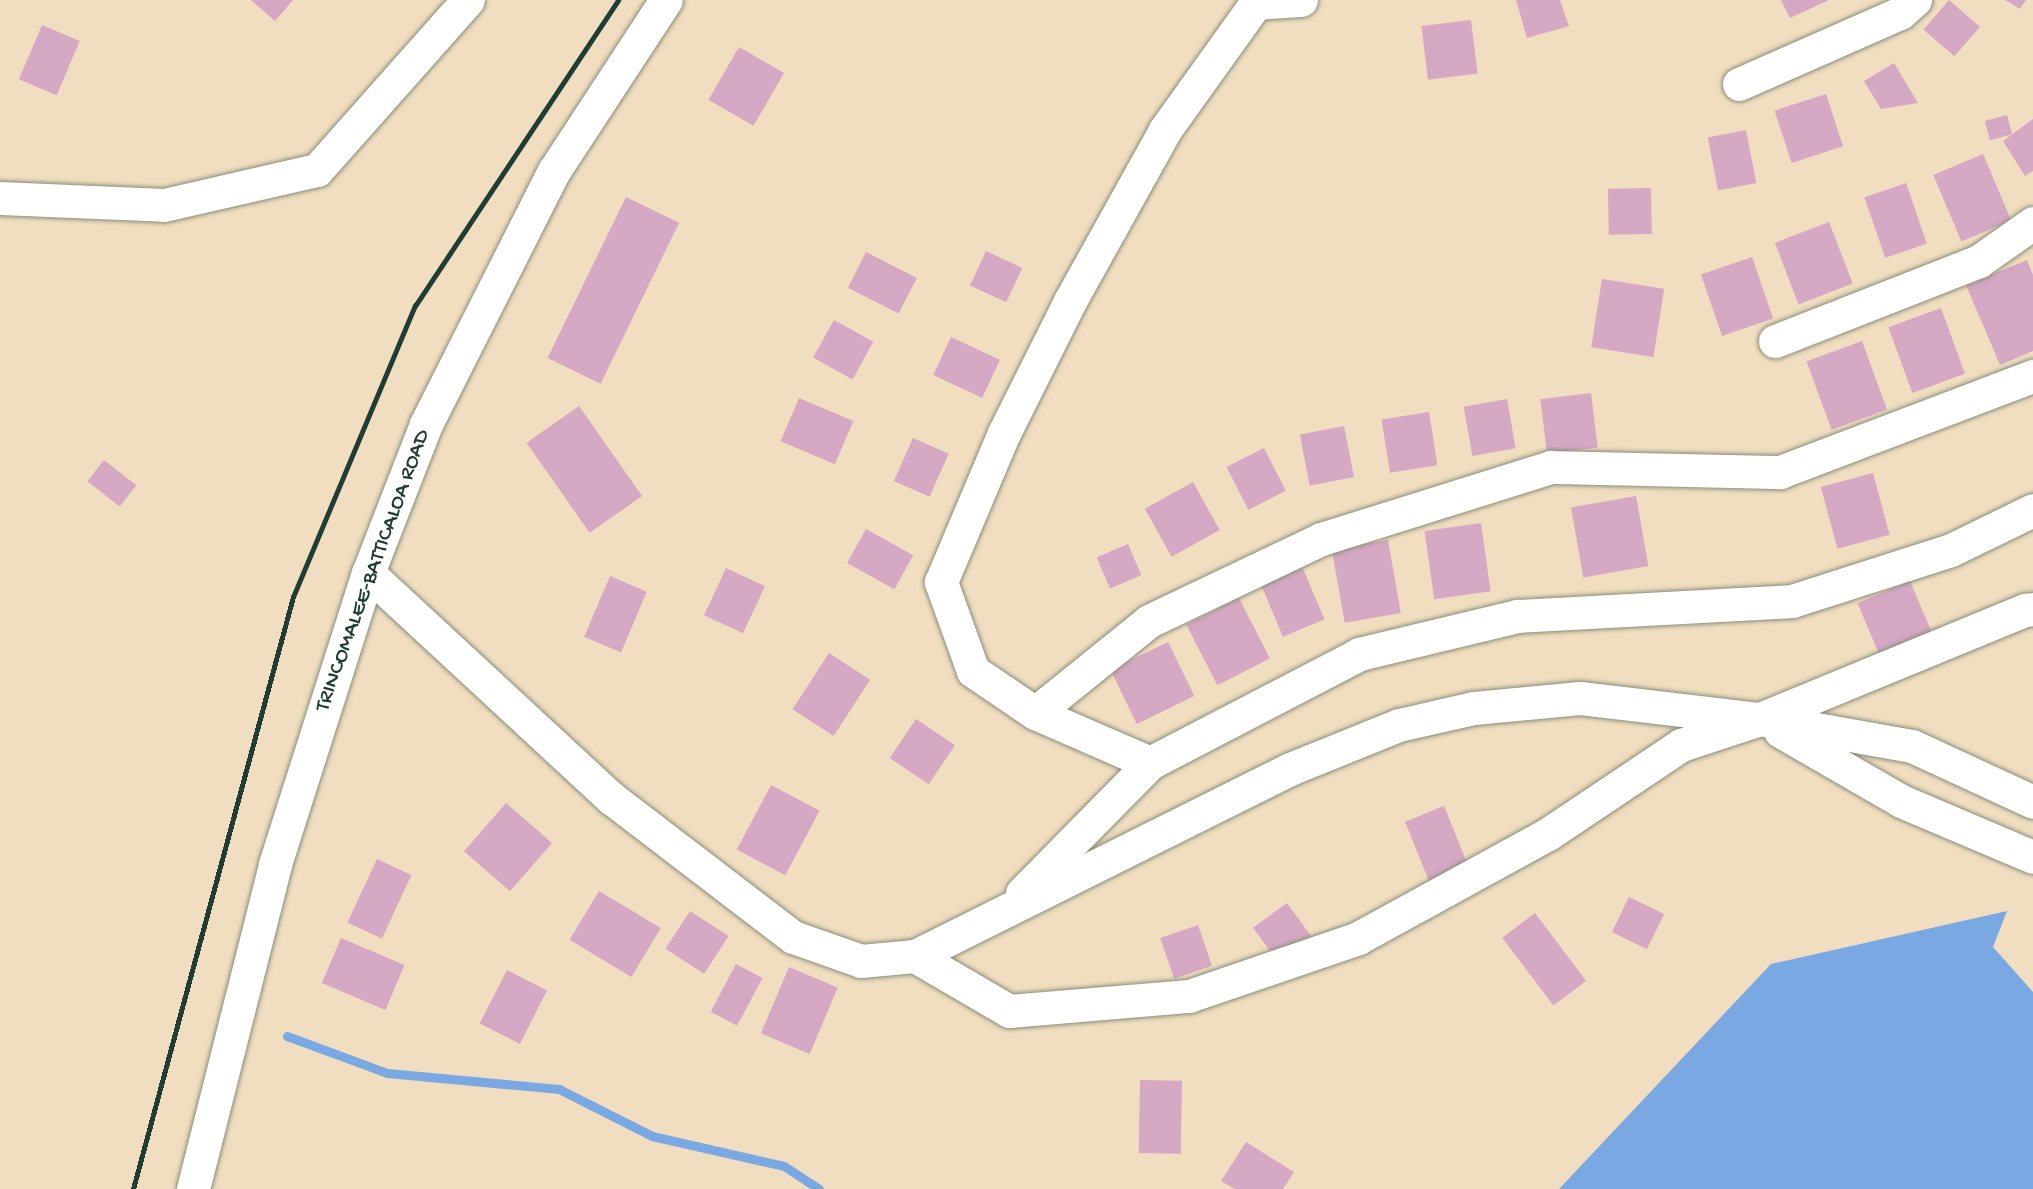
<!DOCTYPE html>
<html>
<head>
<meta charset="utf-8">
<style>
  body { margin:0 }
  #map { position:relative; width:2033px; height:1189px; overflow:hidden; background:#f1dec0; font-family:"Gochi Hand",sans-serif }
  div>[style] { position:absolute }
  [style*='--x'] { left:calc(var(--x)*1px); top:calc(var(--y)*1px); width:calc(var(--w)*1px); rotate:calc(var(--a)*1deg) }
  .water>* { inset:0; background:#7aa8e3 }
  .stream>* { height:9px; margin:-4.5px; padding:0 4.5px; transform-origin:4.5px; border-radius:4.5px; background:#7aa8e3 }
  .building>* { inset:0; background:#d5a8c3; transform-origin:0 0 }
  .roads { filter:drop-shadow(0 0 2px #888e7a) drop-shadow(0 0 2px #888e7a) }
  .minor>* { height:33px; margin:-16.5px; padding:0 16.5px; transform-origin:16.5px; border-radius:16.5px; background:#fff }
  .highway>* { height:33px; margin:-16.5px; padding:0 16.5px; transform-origin:16.5px; border-radius:16.5px; background:#fff }
  .rail>* { height:4.5px; margin:-2.25px; padding:0 2.25px; transform-origin:2.25px; border-radius:2.25px; background:#1f3d34 }
  span { translate:-50% -50%; white-space:nowrap; text-align:center; line-height:1.15; -webkit-text-stroke:4.5px #fff; paint-order:stroke }
  .street-label { font-size:22px; color:#1f3d34 }
</style>
</head>
<body>
<div id="map">
  <div class="water">
    <i style="clip-path:polygon(2007px 911px,1993px 947px,2033px 992px,2033px 1189px,1559px 1189px,1771px 964px)"></i>
  </div>
  <div class="stream">
    <i style="--x:287;--y:1036;--w:107;--a:20.3"></i>
    <i style="--x:387;--y:1073;--w:173;--a:5.3"></i>
    <i style="--x:559;--y:1089;--w:104;--a:26.8"></i>
    <i style="--x:652;--y:1136;--w:135;--a:12.8"></i>
    <i style="--x:784;--y:1166;--w:42;--a:33.3"></i>
  </div>
  <div class="building">
    <i style="clip-path:polygon(251px 0,293px 0,275px 21px)"></i>
    <i style="clip-path:polygon(1516px 0,1560px 0,1569px 26px,1527px 38px)"></i>
    <i style="clip-path:polygon(1781px 0,1829px 0,1790px 18px)"></i>
    <i style="left:1949px;top:0;width:41px;height:39px;rotate:41deg"></i>
    <i style="clip-path:polygon(2005px 0,2026px 0,2020px 9px)"></i>
    <i style="left:1471px;top:20px;width:54px;height:50px;rotate:83deg"></i>
    <i style="left:42px;top:25px;width:41px;height:59px;rotate:23deg"></i>
    <i style="left:739px;top:47px;width:52px;height:61px;rotate:30deg"></i>
    <i style="clip-path:polygon(1894px 63px,1918px 103px,1881px 109px,1864px 81px)"></i>
    <i style="left:1826px;top:94px;width:55px;height:54px;rotate:72deg"></i>
    <i style="left:2007px;top:115px;width:20px;height:23px;rotate:75deg"></i>
    <i style="clip-path:polygon(2033px 119px,2033px 171px,2025px 176px,2003px 141px)"></i>
    <i style="left:1746px;top:130px;width:54px;height:39px;rotate:79deg"></i>
    <i style="left:1983px;top:154px;width:72px;height:54px;rotate:67deg"></i>
    <i style="left:1906px;top:183px;width:64px;height:44px;rotate:71deg"></i>
    <i style="left:1651px;top:188px;width:46px;height:43px;rotate:89deg"></i>
    <i style="left:626px;top:197px;width:59px;height:179px;rotate:26deg"></i>
    <i style="left:1829px;top:222px;width:66px;height:58px;rotate:69deg"></i>
    <i style="left:986px;top:251px;width:40px;height:38px;rotate:25deg"></i>
    <i style="left:866px;top:252px;width:57px;height:40px;rotate:27deg"></i>
    <i style="left:1752px;top:257px;width:65px;height:54px;rotate:71deg"></i>
    <i style="clip-path:polygon(2027px 260px,2033px 275px,2033px 351px,2000px 365px,1966px 285px)"></i>
    <i style="left:1602px;top:279px;width:63px;height:69px;rotate:9deg"></i>
    <i style="left:1941px;top:308px;width:70px;height:56px;rotate:70deg"></i>
    <i style="left:834px;top:320px;width:45px;height:43px;rotate:29deg"></i>
    <i style="left:951px;top:337px;width:54px;height:42px;rotate:25deg"></i>
    <i style="left:1862px;top:341px;width:73px;height:59px;rotate:70deg"></i>
    <i style="left:1591px;top:393px;width:55px;height:51px;rotate:83deg"></i>
    <i style="left:799px;top:398px;width:59px;height:47px;rotate:23deg"></i>
    <i style="left:1507px;top:399px;width:50px;height:44px;rotate:80deg"></i>
    <i style="left:579px;top:406px;width:110px;height:64px;rotate:55deg"></i>
    <i style="left:1429px;top:412px;width:54px;height:48px;rotate:81deg"></i>
    <i style="left:1344px;top:426px;width:52px;height:45px;rotate:79deg"></i>
    <i style="left:913px;top:438px;width:39px;height:47px;rotate:24deg"></i>
    <i style="left:1264px;top:448px;width:48px;height:42px;rotate:63deg"></i>
    <i style="left:104px;top:460px;width:41px;height:27px;rotate:38deg"></i>
    <i style="left:1873px;top:473px;width:64px;height:54px;rotate:75deg"></i>
    <i style="left:1193px;top:482px;width:55px;height:55px;rotate:61deg"></i>
    <i style="left:1636px;top:496px;width:71px;height:66px;rotate:80deg"></i>
    <i style="left:1481px;top:523px;width:69px;height:57px;rotate:82deg"></i>
    <i style="left:866px;top:529px;width:54px;height:39px;rotate:29deg"></i>
    <i style="left:1388px;top:540px;width:74px;height:57px;rotate:80deg"></i>
    <i style="left:1128px;top:544px;width:34px;height:34px;rotate:67deg"></i>
    <i style="left:1301px;top:564px;width:60px;height:45px;rotate:67deg"></i>
    <i style="left:726px;top:568px;width:43px;height:52px;rotate:25deg"></i>
    <i style="left:610px;top:576px;width:40px;height:66px;rotate:23deg"></i>
    <i style="left:1910px;top:581px;width:62px;height:57px;rotate:67deg"></i>
    <i style="left:1239px;top:598px;width:68px;height:59px;rotate:63deg"></i>
    <i style="left:1168px;top:642px;width:60px;height:64px;rotate:64deg"></i>
    <i style="left:829px;top:653px;width:49px;height:67px;rotate:33deg"></i>
    <i style="left:916px;top:719px;width:47px;height:47px;rotate:34deg"></i>
    <i style="left:771px;top:785px;width:55px;height:73px;rotate:28deg"></i>
    <i style="left:506px;top:803px;width:61px;height:64px;rotate:41deg"></i>
    <i style="left:1444px;top:806px;width:82px;height:42px;rotate:68deg"></i>
    <i style="left:377px;top:859px;width:38px;height:70px;rotate:25deg"></i>
    <i style="left:599px;top:891px;width:72px;height:57px;rotate:31deg"></i>
    <i style="left:1629px;top:897px;width:39px;height:39px;rotate:26deg"></i>
    <i style="left:1287px;top:903px;width:52px;height:42px;rotate:54deg"></i>
    <i style="left:690px;top:911px;width:46px;height:45px;rotate:33deg"></i>
    <i style="left:1535px;top:913px;width:85px;height:41px;rotate:53deg"></i>
    <i style="left:1198px;top:925px;width:43px;height:40px;rotate:71deg"></i>
    <i style="left:341px;top:938px;width:69px;height:49px;rotate:23deg"></i>
    <i style="left:736px;top:964px;width:30px;height:54px;rotate:28deg"></i>
    <i style="left:789px;top:967px;width:53px;height:72px;rotate:23deg"></i>
    <i style="left:507px;top:970px;width:45px;height:60px;rotate:27deg"></i>
    <i style="left:1140px;top:1080px;width:42px;height:73px;rotate:1deg"></i>
    <i style="clip-path:polygon(1246px 1142px,1294px 1172px,1283px 1189px,1235px 1189px,1221px 1181px)"></i>
  </div>
  <div class="roads">
    <div class="minor">
      <i style="--x:1257;--y:3;--w:44;--a:-3.9"></i>
      <i style="--x:1739;--y:84;--w:176;--a:-23.8"></i>
      <i style="--x:1900;--y:13;--w:20;--a:-41"></i>
      <i style="--x:0;--y:198;--w:164;--a:2.4"></i>
      <i style="--x:164;--y:205;--w:157;--a:-12.9"></i>
      <i style="--x:317;--y:170;--w:227;--a:-48.4"></i>
      <i style="--x:1775;--y:341;--w:219;--a:-21.4"></i>
      <i style="--x:1979;--y:261;--w:66;--a:-35.1"></i>
      <i style="--x:368;--y:573;--w:331;--a:42.8"></i>
      <i style="--x:611;--y:798;--w:229;--a:37.4"></i>
      <i style="--x:793;--y:937;--w:72;--a:19.4"></i>
      <i style="--x:861;--y:961;--w:54;--a:-5.3"></i>
      <i style="--x:915;--y:956;--w:419;--a:-26.5"></i>
      <i style="--x:1290;--y:769;--w:118;--a:-22"></i>
      <i style="--x:1399;--y:725;--w:77;--a:-12.8"></i>
      <i style="--x:1474;--y:708;--w:106;--a:-5.4"></i>
      <i style="--x:1580;--y:698;--w:181;--a:6.7"></i>
      <i style="--x:1760;--y:719;--w:154;--a:10.1"></i>
      <i style="--x:1912;--y:746;--w:133;--a:24.8"></i>
      <i style="--x:1035;--y:713;--w:146;--a:-38.9"></i>
      <i style="--x:1149;--y:621;--w:191;--a:-25.5"></i>
      <i style="--x:1321;--y:539;--w:241;--a:-17.4"></i>
      <i style="--x:1551;--y:467;--w:229;--a:1.3"></i>
      <i style="--x:1780;--y:472;--w:271;--a:-20.8"></i>
      <i style="--x:1780;--y:731;--w:140;--a:30"></i>
      <i style="--x:1901;--y:801;--w:143;--a:23"></i>
      <i style="--x:1150;--y:763;--w:125;--a:-156.5"></i>
      <i style="--x:1035;--y:713;--w:75;--a:-145.9"></i>
      <i style="--x:973;--y:671;--w:95;--a:-109.8"></i>
      <i style="--x:941;--y:582;--w:162;--a:-67.1"></i>
      <i style="--x:1004;--y:433;--w:148;--a:-63.4"></i>
      <i style="--x:1070;--y:301;--w:196;--a:-60.9"></i>
      <i style="--x:1165;--y:130;--w:160;--a:-54.4"></i>
      <i style="--x:1022;--y:893;--w:182;--a:-45.4"></i>
      <i style="--x:1150;--y:763;--w:236;--a:-27.5"></i>
      <i style="--x:1359;--y:654;--w:163;--a:-13.5"></i>
      <i style="--x:1517;--y:616;--w:275;--a:-3.1"></i>
      <i style="--x:1792;--y:601;--w:167;--a:-17.8"></i>
      <i style="--x:1951;--y:550;--w:91;--a:-26"></i>
      <i style="--x:915;--y:956;--w:109;--a:30.3"></i>
      <i style="--x:1009;--y:1011;--w:181;--a:-4.8"></i>
      <i style="--x:1189;--y:996;--w:179;--a:-18.9"></i>
      <i style="--x:1358;--y:938;--w:217;--a:-28.7"></i>
      <i style="--x:1548;--y:834;--w:160;--a:-33.8"></i>
      <i style="--x:1681;--y:745;--w:83;--a:-18.2"></i>
      <i style="--x:1760;--y:719;--w:287;--a:-22.4"></i>
      <i style="--x:2025;--y:610;--w:8;--a:-7"></i>
    </div>
    <div class="highway">
      <i style="--x:193;--y:1189;--w:335;--a:-75.8"></i>
      <i style="--x:275;--y:864;--w:305;--a:-72.3"></i>
      <i style="--x:368;--y:573;--w:160;--a:-68.7"></i>
      <i style="--x:426;--y:424;--w:284;--a:-63.2"></i>
      <i style="--x:554;--y:171;--w:204;--a:-56.8"></i>
    </div>
  </div>
  <div class="rail">
    <i style="--x:133;--y:1189;--w:613;--a:-74.88"></i>
    <i style="--x:293;--y:597;--w:316;--a:-67.3"></i>
    <i style="--x:415;--y:306;--w:367;--a:-56.4"></i>
  </div>
  <div class="street-label">
    <span style="left:374px;top:571px;rotate:-70deg">TRINCOMALEE-BATTICALOA ROAD</span>
  </div>
</div>
</body>
</html>
